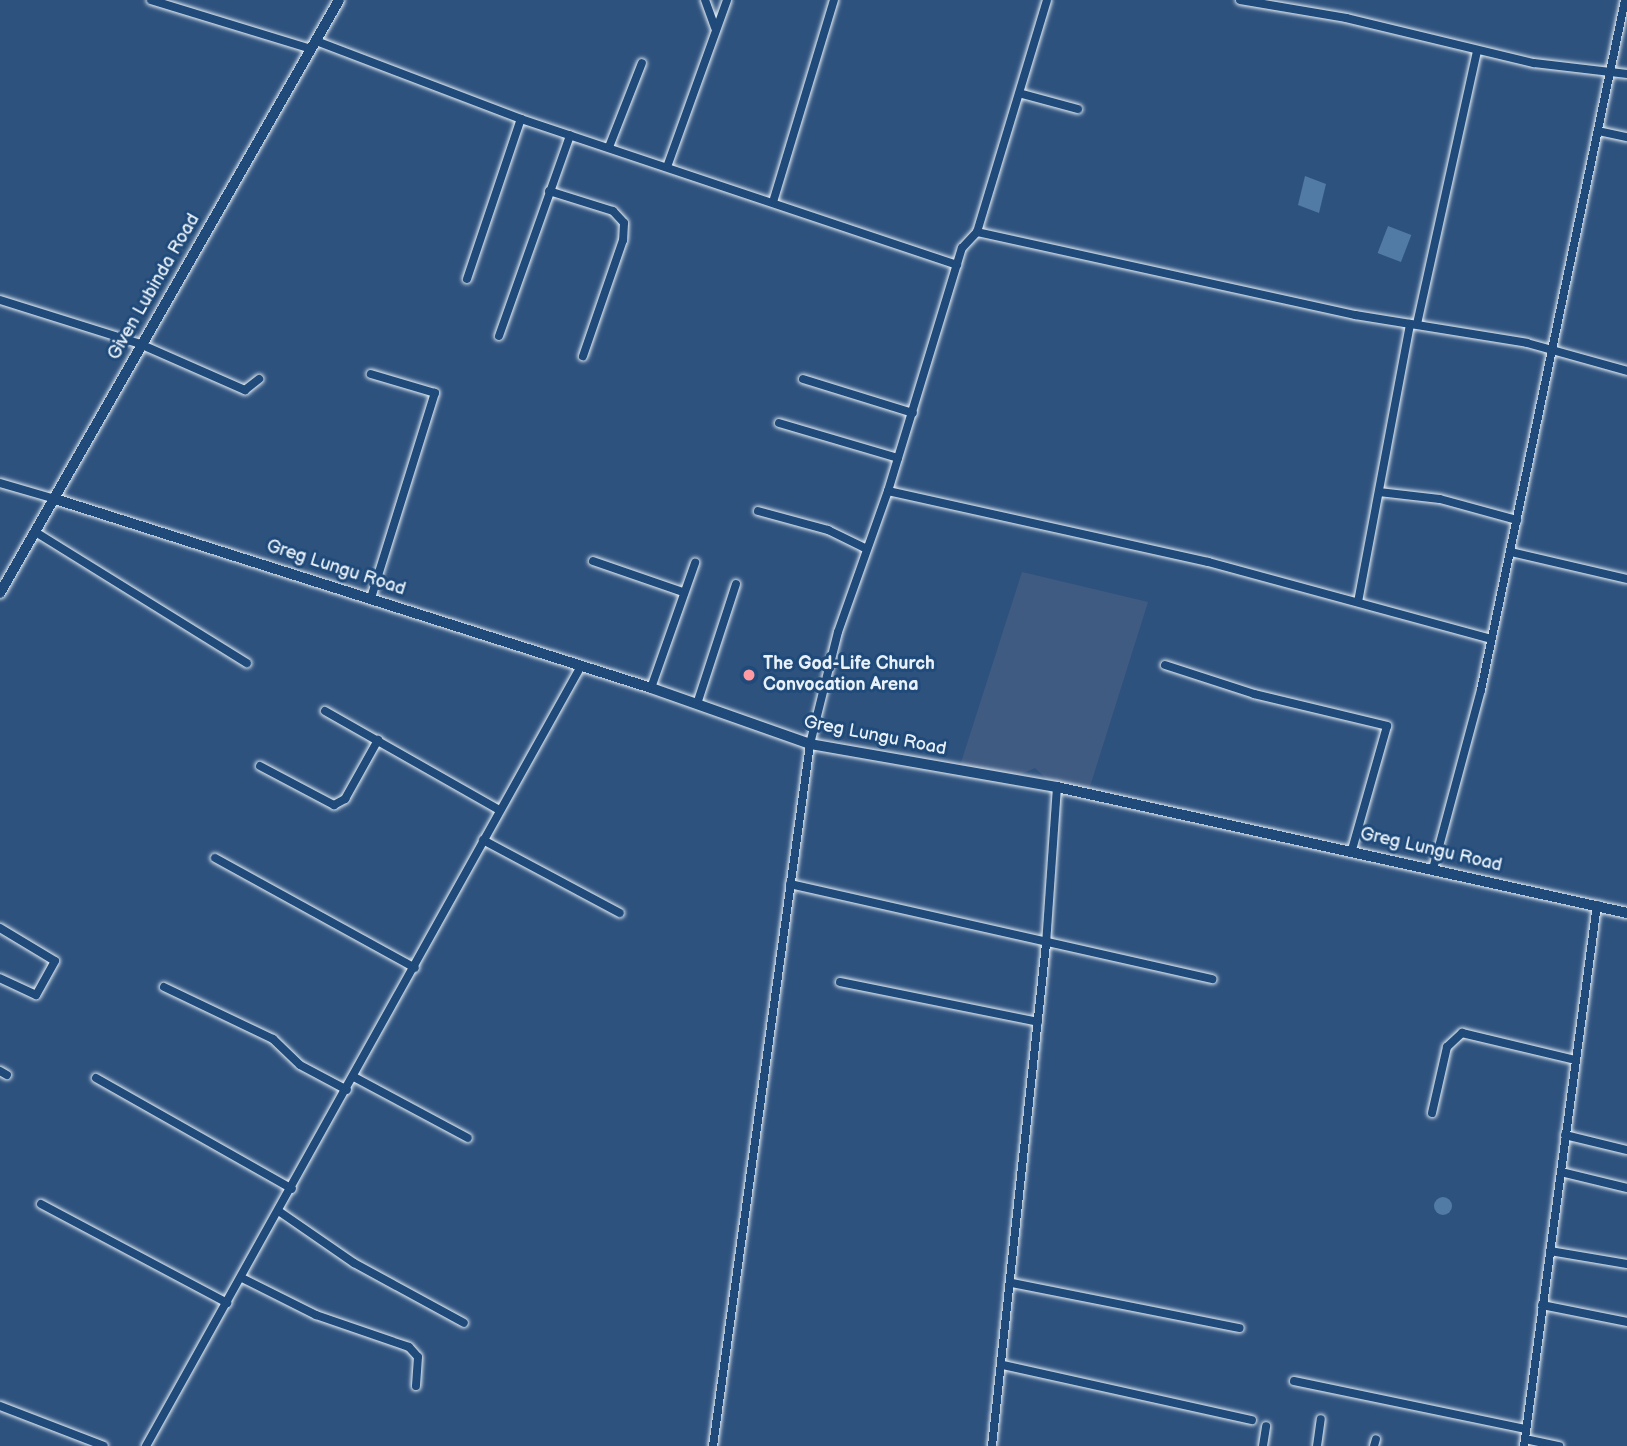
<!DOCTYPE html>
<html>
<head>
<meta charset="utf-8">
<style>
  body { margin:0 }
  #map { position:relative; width:1627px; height:1446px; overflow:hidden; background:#2e527e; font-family:"Balsamiq Sans",sans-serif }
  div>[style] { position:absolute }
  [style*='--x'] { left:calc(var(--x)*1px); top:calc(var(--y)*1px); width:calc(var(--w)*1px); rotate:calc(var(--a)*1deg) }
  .built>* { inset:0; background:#405b82 }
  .water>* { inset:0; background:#517aa5; transform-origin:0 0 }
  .round { border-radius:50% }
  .roads { filter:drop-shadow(0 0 2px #e8f1f8) drop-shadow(0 0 2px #e8f1f8) }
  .minor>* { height:8px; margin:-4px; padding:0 4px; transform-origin:4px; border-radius:4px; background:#1f4a7a }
  .tertiary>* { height:10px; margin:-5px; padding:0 5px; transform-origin:5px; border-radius:5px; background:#1f4a7a }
  .dots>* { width:19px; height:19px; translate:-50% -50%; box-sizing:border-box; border:4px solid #1f4a7a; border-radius:50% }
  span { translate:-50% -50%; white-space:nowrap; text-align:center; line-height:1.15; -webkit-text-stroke:6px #1f4a7a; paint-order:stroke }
  .street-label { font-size:18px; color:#e8f1f8 }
  .poi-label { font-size:18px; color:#e8f1f8; font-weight:700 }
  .left { translate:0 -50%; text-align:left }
</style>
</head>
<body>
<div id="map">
  <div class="built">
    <i style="clip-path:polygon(1022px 572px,1148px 602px,1087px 796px,1050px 782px,1035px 768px,1019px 775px,959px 769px)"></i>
  </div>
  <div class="water">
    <i style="clip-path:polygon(1305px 176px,1326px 184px,1319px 213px,1298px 205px)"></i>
    <i style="left:1388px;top:226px;width:25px;height:29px;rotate:21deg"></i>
    <i class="round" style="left:1434px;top:1197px;width:18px;height:18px"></i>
  </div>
  <div class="roads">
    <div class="minor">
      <i style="--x:151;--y:0;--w:167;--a:17"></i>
      <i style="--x:705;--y:0;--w:29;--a:70"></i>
      <i style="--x:1240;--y:0;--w:108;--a:9.6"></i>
      <i style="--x:1346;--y:18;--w:193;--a:13.5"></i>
      <i style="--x:1534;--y:63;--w:94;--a:6.7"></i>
      <i style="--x:316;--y:41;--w:219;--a:20.8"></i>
      <i style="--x:521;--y:119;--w:460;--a:18.5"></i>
      <i style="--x:1022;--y:94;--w:58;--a:15"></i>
      <i style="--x:1598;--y:131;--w:30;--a:12"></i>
      <i style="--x:609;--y:147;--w:90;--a:-68.6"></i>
      <i style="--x:667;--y:167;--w:177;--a:-70.2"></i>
      <i style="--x:549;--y:191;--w:67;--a:17.4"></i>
      <i style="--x:613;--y:211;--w:16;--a:47"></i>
      <i style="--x:624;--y:223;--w:17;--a:93"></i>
      <i style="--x:623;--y:240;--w:123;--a:109"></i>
      <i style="--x:773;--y:202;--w:211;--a:-73.2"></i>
      <i style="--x:977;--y:232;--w:387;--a:12.4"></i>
      <i style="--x:1355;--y:315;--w:174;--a:9.2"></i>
      <i style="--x:1527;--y:343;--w:104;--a:15.6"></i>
      <i style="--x:467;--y:279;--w:169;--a:-71.4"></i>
      <i style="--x:0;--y:300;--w:147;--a:17.4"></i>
      <i style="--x:140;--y:344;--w:115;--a:23.7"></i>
      <i style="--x:245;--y:390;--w:18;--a:-38"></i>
      <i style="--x:1417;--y:324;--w:280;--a:-77.6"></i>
      <i style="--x:499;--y:336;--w:213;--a:-70.5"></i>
      <i style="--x:803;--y:379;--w:115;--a:17.2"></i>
      <i style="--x:779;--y:423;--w:124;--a:16.4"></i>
      <i style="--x:0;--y:483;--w:57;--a:16.2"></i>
      <i style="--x:888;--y:491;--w:328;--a:12.5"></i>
      <i style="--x:1208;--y:562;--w:293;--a:15.2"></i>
      <i style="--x:1379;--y:492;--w:61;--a:6.5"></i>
      <i style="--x:1440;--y:499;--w:80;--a:15.3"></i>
      <i style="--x:758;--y:511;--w:73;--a:15.2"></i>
      <i style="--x:828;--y:530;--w:43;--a:26"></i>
      <i style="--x:37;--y:533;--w:247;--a:31.8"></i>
      <i style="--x:1511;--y:552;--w:119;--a:13.1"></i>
      <i style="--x:593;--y:561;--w:95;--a:19"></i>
      <i style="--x:371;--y:598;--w:215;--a:-72.7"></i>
      <i style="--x:435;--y:393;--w:67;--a:-163.5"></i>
      <i style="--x:1358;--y:602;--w:283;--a:-79.4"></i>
      <i style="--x:1165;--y:665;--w:94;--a:18"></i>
      <i style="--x:1254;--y:694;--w:137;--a:13.5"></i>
      <i style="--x:1387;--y:726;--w:129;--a:105.8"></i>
      <i style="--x:651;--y:688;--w:133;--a:-70.6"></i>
      <i style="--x:697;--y:704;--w:126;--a:-72"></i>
      <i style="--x:325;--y:711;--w:200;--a:29.6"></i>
      <i style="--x:260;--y:766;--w:84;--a:27.8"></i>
      <i style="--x:334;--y:805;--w:13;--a:-29"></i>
      <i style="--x:345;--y:799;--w:68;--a:-60.8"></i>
      <i style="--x:483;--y:840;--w:155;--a:28.1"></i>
      <i style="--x:215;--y:858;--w:228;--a:28.8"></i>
      <i style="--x:1433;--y:869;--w:185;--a:-75"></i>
      <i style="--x:1481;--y:690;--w:705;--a:-78.21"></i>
      <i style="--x:790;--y:884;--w:433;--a:12.7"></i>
      <i style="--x:0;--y:928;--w:64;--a:31"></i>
      <i style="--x:55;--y:961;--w:39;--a:119"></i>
      <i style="--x:36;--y:995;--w:40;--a:-155"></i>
      <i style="--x:840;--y:982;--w:202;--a:11.4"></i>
      <i style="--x:164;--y:987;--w:121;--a:25.5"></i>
      <i style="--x:273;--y:1039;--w:37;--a:44"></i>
      <i style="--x:300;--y:1065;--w:53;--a:28"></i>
      <i style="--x:0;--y:1071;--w:8;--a:30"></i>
      <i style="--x:354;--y:1077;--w:129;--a:28.2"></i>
      <i style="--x:96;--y:1078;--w:225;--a:29.5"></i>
      <i style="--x:1432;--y:1113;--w:68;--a:-77.2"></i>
      <i style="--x:1447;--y:1047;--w:21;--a:-43"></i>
      <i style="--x:1462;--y:1033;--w:116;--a:13.4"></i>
      <i style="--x:1565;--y:1135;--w:64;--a:13.6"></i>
      <i style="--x:1561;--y:1172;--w:68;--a:13.6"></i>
      <i style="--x:41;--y:1204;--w:211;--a:28"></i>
      <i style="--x:280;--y:1212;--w:90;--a:34.6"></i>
      <i style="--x:354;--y:1263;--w:125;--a:28.6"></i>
      <i style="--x:1550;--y:1251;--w:78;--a:9.6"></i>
      <i style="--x:242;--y:1278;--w:83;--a:26.6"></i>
      <i style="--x:316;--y:1315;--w:98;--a:19"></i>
      <i style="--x:409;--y:1347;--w:13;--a:48"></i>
      <i style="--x:418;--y:1357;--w:29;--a:94"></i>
      <i style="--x:1012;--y:1283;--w:232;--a:11.2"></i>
      <i style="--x:1542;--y:1305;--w:87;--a:11.3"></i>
      <i style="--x:1003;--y:1365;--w:255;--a:12.5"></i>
      <i style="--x:1294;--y:1381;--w:237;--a:11.7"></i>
      <i style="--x:0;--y:1406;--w:111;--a:21"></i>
      <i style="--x:1525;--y:1439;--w:35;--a:12"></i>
      <i style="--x:146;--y:1446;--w:893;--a:-60.85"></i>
      <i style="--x:713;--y:1446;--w:709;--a:-82.13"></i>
      <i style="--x:810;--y:744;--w:115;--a:-76"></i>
      <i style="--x:838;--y:632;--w:150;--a:-70.5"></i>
      <i style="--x:888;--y:491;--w:254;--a:-73.1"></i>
      <i style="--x:962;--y:248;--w:22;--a:-47"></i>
      <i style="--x:977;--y:232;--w:242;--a:-73.2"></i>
      <i style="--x:992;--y:1446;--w:505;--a:-83.86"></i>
      <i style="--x:1046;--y:944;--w:157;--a:-86"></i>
      <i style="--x:1263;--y:1446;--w:20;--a:-81"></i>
      <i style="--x:1317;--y:1446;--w:27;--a:-82"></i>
      <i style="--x:1374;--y:1446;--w:7;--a:-74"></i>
      <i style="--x:1524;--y:1446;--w:546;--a:-82.32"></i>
    </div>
    <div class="tertiary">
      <i style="--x:55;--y:499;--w:625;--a:17.59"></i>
      <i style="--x:651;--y:688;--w:169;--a:19.4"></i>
      <i style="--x:810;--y:744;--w:251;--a:9.9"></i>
      <i style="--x:1057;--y:787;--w:584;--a:12.46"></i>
      <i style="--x:0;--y:593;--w:683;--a:-60.24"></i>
    </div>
  </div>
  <div class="dots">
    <i style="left:749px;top:675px;background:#ff9aa2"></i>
  </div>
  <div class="street-label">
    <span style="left:154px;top:287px;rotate:-60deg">Given Lubinda Road</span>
    <span style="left:336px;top:568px;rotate:18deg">Greg Lungu Road</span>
    <span style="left:875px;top:736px;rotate:11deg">Greg Lungu Road</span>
    <span style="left:1431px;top:850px;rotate:13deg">Greg Lungu Road</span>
  </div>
  <div class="poi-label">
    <span class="left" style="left:763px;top:675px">The God-Life Church<br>Convocation Arena</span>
  </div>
</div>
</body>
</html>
